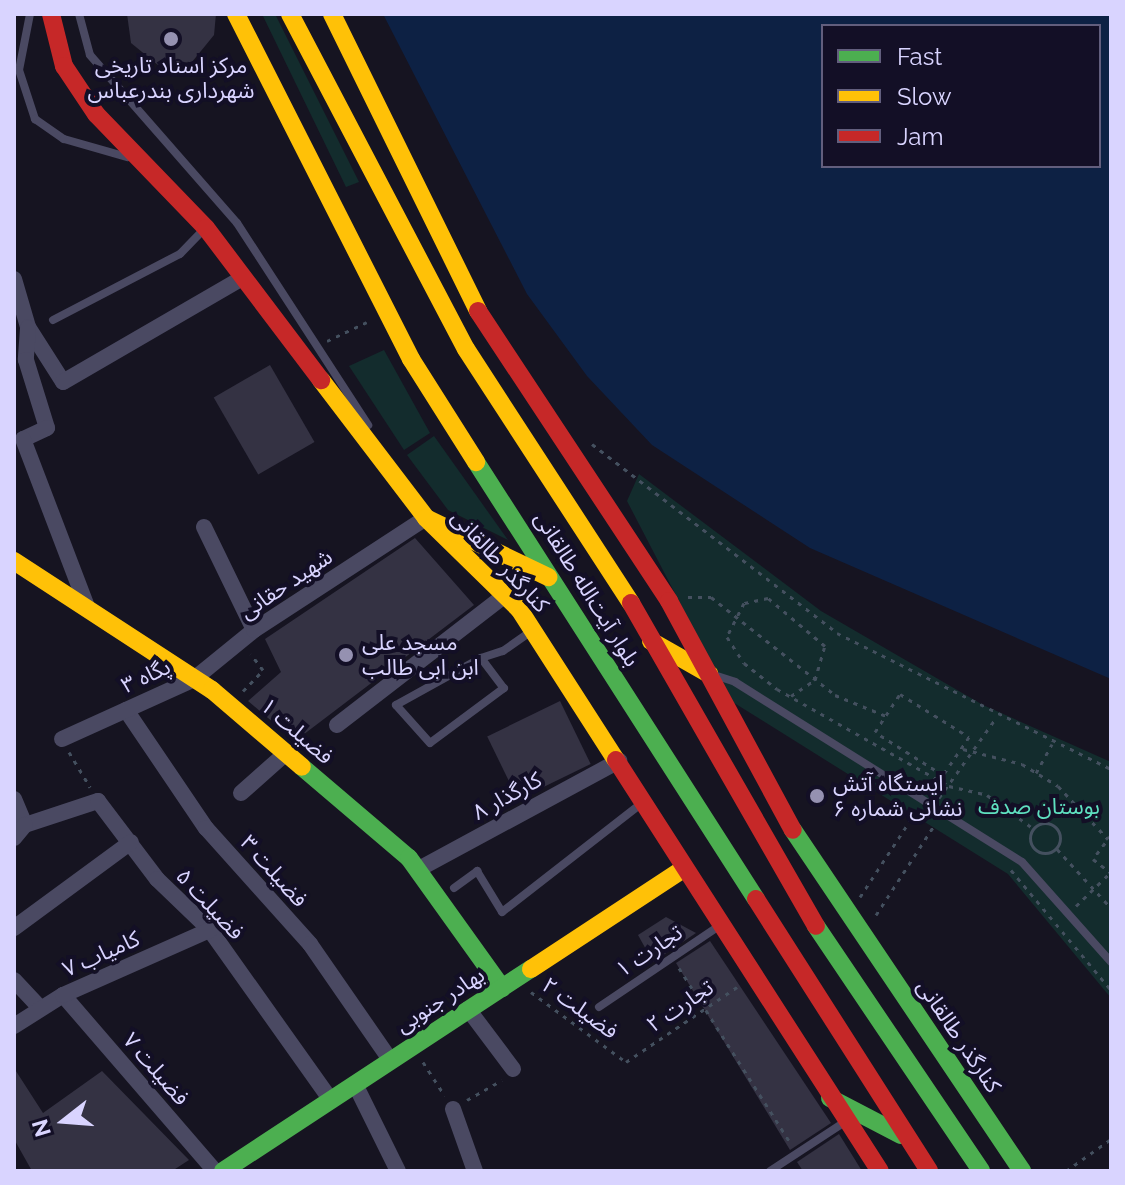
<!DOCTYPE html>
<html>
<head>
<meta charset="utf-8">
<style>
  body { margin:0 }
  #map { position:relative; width:1125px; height:1185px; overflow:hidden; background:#161421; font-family:Raleway,"Noto Sans Arabic",sans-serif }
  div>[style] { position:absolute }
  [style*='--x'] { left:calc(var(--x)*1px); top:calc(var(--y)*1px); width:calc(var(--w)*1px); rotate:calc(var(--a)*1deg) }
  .green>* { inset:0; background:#132c2d }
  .water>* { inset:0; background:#0d2144 }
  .building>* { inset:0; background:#343243; transform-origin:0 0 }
  .path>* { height:3px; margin-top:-1.5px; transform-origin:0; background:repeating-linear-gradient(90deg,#44505f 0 4px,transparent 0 10px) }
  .path>.ring { margin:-1.5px; padding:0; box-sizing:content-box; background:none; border:3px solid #44505f; border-radius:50% }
  .lane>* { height:8px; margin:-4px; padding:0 4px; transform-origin:4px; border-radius:4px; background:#4a4962 }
  .street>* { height:16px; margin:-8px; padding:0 8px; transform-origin:8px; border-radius:8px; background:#4a4962 }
  .fast>* { height:18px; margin:-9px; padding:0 9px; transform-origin:9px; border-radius:9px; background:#4caf50 }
  .slow>* { height:18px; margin:-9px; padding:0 9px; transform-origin:9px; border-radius:9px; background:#ffc107 }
  .jam>* { height:18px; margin:-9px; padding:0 9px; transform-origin:9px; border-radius:9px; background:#c62828 }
  .dots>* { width:22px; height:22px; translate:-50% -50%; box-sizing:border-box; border:4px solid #130f26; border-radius:50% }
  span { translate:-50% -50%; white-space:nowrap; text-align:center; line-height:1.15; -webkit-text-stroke:8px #130f26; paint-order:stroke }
  .poi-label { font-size:22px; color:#d9d4ff }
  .left { translate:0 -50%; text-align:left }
  .street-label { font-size:22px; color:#d9d4ff }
  .park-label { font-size:22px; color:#5fe0c0 }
  .frame { position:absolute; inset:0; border:16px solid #d9d4ff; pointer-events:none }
  .legend { position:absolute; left:821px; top:24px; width:280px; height:144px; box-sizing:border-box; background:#130f26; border:2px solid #625e7d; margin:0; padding:10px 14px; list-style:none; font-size:24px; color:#d9d4ff }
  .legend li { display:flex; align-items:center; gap:16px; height:40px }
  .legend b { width:40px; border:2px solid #625e7d }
  .north { position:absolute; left:24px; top:1081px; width:80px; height:80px; -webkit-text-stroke:6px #130f26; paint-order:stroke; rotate:253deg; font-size:22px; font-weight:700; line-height:32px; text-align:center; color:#d9d4ff }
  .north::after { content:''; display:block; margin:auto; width:28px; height:36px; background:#d9d4ff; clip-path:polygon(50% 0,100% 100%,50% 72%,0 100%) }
</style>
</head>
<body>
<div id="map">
  <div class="green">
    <i style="clip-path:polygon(262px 14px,275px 14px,359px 182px,346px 187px)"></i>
    <i style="clip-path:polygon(384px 350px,430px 433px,404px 450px,349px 366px)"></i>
    <i style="clip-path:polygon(434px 436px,508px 540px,448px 510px,407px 455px)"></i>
    <i style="clip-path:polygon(639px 474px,821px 611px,983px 705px,1111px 762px,1111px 998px,1008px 874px,731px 701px,627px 501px)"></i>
  </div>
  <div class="water">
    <i style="clip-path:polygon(evenodd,383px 14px,1111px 14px,1111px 679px,810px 548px,652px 445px,587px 376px,527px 294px,383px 14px,823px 26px,1099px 26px,1099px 166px,823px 166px,823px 26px)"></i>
  </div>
  <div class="building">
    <i style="clip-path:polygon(127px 14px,216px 14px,214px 35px,192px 62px,158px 65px,131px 43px)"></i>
    <i style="left:270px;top:365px;width:89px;height:65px;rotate:60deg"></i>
    <i style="clip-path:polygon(415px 538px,474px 605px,295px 741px,248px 701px,281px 672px,265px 639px)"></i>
    <i style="left:560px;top:701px;width:70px;height:81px;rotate:64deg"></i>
    <i style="clip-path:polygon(666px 917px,696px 933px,653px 962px,638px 935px)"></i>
    <i style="clip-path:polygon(710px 941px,831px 1123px,790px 1150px,676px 963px)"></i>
    <i style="clip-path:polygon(14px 1068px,43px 1113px,102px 1071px,189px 1160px,172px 1171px,32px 1171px,14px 1139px)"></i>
    <i style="clip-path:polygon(839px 1134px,862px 1171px,803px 1171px,797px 1162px)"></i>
  </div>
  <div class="path">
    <i style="--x:327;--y:341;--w:44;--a:-25.4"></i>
    <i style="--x:592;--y:444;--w:309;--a:37.6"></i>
    <i style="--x:837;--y:633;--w:306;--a:26.4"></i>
    <i style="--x:688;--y:597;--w:23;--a:0"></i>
    <i style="--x:711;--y:597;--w:158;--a:38.3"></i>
    <i style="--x:835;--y:695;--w:55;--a:22.4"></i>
    <i style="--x:243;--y:691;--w:29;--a:-46"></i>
    <i style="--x:263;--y:670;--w:20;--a:-127"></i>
    <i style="--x:900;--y:694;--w:81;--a:31.9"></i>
    <i style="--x:969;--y:737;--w:46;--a:124.4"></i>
    <i style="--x:943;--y:775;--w:80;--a:-147.7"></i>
    <i style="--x:875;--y:732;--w:45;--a:-56.7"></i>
    <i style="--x:791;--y:696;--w:29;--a:-34"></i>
    <i style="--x:815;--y:680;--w:35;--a:-74"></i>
    <i style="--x:825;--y:646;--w:75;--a:-139.9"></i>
    <i style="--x:768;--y:598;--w:25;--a:168"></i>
    <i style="--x:744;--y:603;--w:38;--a:117"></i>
    <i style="--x:727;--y:637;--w:31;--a:57"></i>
    <i style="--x:744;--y:663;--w:42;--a:38.2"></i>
    <i style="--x:777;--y:689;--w:197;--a:29.4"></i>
    <i style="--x:949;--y:786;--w:39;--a:13"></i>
    <i style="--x:987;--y:795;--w:58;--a:35.9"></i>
    <i style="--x:963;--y:749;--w:61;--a:14.3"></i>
    <i style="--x:1022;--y:764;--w:42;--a:31.4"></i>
    <i style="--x:1058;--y:786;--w:73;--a:46.7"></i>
    <i style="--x:69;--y:752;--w:41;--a:59"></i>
    <i style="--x:1036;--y:773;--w:33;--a:-61"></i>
    <i style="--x:939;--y:798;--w:98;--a:-54.5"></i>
    <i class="ring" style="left:1030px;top:823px;width:27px;height:27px"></i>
    <i style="--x:1111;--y:835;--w:30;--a:127"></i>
    <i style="--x:1093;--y:859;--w:23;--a:38"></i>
    <i style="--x:1057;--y:849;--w:80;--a:47.5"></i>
    <i style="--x:1011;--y:870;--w:156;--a:50.2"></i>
    <i style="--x:860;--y:897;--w:104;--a:-56.8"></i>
    <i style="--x:1076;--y:906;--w:49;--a:-44.2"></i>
    <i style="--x:876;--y:915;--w:108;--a:-57"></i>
    <i style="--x:679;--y:968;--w:209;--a:57.5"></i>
    <i style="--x:531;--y:992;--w:118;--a:36.4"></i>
    <i style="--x:626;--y:1062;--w:134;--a:-34"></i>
    <i style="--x:423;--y:1062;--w:40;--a:57.1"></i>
    <i style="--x:467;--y:1100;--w:40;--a:-29.7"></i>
    <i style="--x:1066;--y:1171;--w:55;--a:-35.4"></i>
  </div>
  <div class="lane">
    <i style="--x:30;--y:14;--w:57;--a:101.1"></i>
    <i style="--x:19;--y:70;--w:52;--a:71.9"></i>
    <i style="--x:35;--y:119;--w:35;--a:35"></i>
    <i style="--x:64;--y:139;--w:66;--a:15.9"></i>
    <i style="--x:79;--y:14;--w:42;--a:75"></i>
    <i style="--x:90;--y:55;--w:223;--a:48.8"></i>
    <i style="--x:237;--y:223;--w:241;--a:57"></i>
    <i style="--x:53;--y:320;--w:143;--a:-27.5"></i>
    <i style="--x:180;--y:254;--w:32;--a:-46"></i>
    <i style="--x:481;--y:658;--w:38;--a:53"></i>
    <i style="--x:504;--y:688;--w:92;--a:143.4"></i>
    <i style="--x:430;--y:743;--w:51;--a:-131.8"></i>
    <i style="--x:396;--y:705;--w:97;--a:-28.9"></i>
    <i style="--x:481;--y:658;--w:23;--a:-18"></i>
    <i style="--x:503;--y:651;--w:32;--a:-35"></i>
    <i style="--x:714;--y:675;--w:22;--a:18"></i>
    <i style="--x:735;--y:682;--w:339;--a:32.1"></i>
    <i style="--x:1022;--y:862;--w:134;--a:48.3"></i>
    <i style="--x:454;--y:888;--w:29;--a:-36"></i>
    <i style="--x:477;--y:871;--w:48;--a:58.6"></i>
    <i style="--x:502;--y:912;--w:177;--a:-37.9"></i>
    <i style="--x:599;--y:1007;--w:145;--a:-34"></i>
    <i style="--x:770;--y:1171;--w:90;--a:-33.2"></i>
  </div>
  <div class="street">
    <i style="--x:14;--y:279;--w:50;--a:73.7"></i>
    <i style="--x:28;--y:327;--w:65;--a:57.5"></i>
    <i style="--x:63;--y:382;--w:209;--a:-30.1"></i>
    <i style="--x:28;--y:328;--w:32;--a:94"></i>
    <i style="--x:26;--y:360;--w:71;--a:72.8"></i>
    <i style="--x:47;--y:428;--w:26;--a:155"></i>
    <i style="--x:23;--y:439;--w:182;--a:69.1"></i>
    <i style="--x:204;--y:527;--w:114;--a:64.1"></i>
    <i style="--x:126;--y:710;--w:143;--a:55.9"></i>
    <i style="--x:206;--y:828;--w:156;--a:48.1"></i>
    <i style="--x:310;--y:944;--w:142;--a:55.3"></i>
    <i style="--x:337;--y:725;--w:212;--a:-37.7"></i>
    <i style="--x:62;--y:739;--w:145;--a:-24.4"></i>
    <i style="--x:194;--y:679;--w:77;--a:-39.2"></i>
    <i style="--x:254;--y:630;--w:205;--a:-33.1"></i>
    <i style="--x:241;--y:793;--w:60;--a:-41.6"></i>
    <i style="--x:14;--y:799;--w:28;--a:67"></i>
    <i style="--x:25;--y:825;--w:77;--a:-18.2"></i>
    <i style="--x:98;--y:801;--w:98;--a:52.9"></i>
    <i style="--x:157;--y:879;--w:74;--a:43.9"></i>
    <i style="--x:210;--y:930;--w:209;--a:54.6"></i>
    <i style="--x:14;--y:838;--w:17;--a:-50"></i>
    <i style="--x:417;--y:870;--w:230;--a:-28.4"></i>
    <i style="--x:14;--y:928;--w:145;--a:-36.3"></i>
    <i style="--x:14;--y:980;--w:37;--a:47"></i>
    <i style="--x:63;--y:995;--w:233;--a:49.2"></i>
    <i style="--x:468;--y:1009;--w:75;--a:53.1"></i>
    <i style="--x:14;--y:1026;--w:58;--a:-32.3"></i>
    <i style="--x:63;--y:995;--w:161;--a:-23.9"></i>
    <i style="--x:355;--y:1084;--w:97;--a:63.7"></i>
    <i style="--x:453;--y:1109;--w:66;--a:70.5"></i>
  </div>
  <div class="fast">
    <i style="--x:476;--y:462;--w:519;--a:57.35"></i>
    <i style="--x:302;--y:767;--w:140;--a:40.4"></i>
    <i style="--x:409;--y:858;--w:160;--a:54.4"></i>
    <i style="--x:793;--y:830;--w:411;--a:56.1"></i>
    <i style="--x:816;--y:926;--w:295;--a:56"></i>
    <i style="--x:830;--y:1098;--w:80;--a:27.5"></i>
    <i style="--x:223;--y:1171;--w:368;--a:-33.3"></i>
  </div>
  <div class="slow">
    <i style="--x:236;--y:14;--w:387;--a:63.1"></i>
    <i style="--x:411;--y:359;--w:122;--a:57.7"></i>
    <i style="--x:290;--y:14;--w:378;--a:62.3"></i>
    <i style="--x:466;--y:349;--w:303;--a:57"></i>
    <i style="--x:332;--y:14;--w:331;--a:63.8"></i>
    <i style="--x:321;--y:380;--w:173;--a:52.7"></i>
    <i style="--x:426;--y:518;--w:130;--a:44.4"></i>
    <i style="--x:519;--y:609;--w:179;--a:57.3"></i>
    <i style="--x:426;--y:518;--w:136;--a:25.8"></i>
    <i style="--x:14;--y:561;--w:236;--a:33.1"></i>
    <i style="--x:212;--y:690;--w:118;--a:40.5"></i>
    <i style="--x:651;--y:641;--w:67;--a:29.6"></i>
    <i style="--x:531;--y:969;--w:181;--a:-33.3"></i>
  </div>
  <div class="jam">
    <i style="--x:51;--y:14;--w:54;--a:76"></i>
    <i style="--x:64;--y:66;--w:58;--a:56.3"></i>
    <i style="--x:96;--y:114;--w:158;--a:46"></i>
    <i style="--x:206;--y:228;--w:191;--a:52.9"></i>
    <i style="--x:478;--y:311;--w:347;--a:56.6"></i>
    <i style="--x:669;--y:601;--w:260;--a:61.6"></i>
    <i style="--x:631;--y:603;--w:372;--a:60.2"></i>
    <i style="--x:616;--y:760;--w:488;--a:57.3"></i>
    <i style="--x:756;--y:899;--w:322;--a:57.5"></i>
  </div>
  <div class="dots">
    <i style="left:171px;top:39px;background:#9591b1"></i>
    <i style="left:346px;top:655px;background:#9591b1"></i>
    <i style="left:817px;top:796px;background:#9591b1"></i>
  </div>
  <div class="poi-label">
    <span style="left:171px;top:78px">مرکز اسناد تاریخی<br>شهرداری بندرعباس</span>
    <span class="left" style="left:362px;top:655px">مسجد علی<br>ابن ابی طالب</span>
    <span class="left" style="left:833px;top:796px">ایستگاه آتش<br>نشانی شماره ۶</span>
  </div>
  <div class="street-label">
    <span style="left:500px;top:561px;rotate:47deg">کنارگذر طالقانی</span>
    <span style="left:286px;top:584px;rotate:-34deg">شهید حقانی</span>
    <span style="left:587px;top:589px;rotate:58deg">بلوار آیت‌الله طالقانی</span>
    <span style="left:146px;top:676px;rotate:-25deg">پگاه ۳</span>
    <span style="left:297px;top:731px;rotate:41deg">فضیلت ۱</span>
    <span style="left:507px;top:796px;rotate:-29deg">کارگذار ۸</span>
    <span style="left:274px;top:871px;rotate:48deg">فضیلت ۳</span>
    <span style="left:210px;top:904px;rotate:47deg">فضیلت ۵</span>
    <span style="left:649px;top:951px;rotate:-34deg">تجارت ۱</span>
    <span style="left:101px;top:954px;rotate:-24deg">کامیاب ۷</span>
    <span style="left:440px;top:1000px;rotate:-33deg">بهادر جنوبی</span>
    <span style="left:680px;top:1006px;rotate:-34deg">تجارت ۲</span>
    <span style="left:580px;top:1008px;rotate:36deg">فضیلت ۲</span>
    <span style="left:959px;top:1036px;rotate:56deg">کنارگذر طالقانی</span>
    <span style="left:156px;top:1069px;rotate:49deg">فضیلت ۷</span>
  </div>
  <div class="park-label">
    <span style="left:1039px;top:807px">بوستان صدف</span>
  </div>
  <div class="frame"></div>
  <ul class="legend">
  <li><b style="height:10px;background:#4caf50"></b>Fast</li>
  <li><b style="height:10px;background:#ffc107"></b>Slow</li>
  <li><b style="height:10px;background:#c62828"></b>Jam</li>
  </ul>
  <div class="north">N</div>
</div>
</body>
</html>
